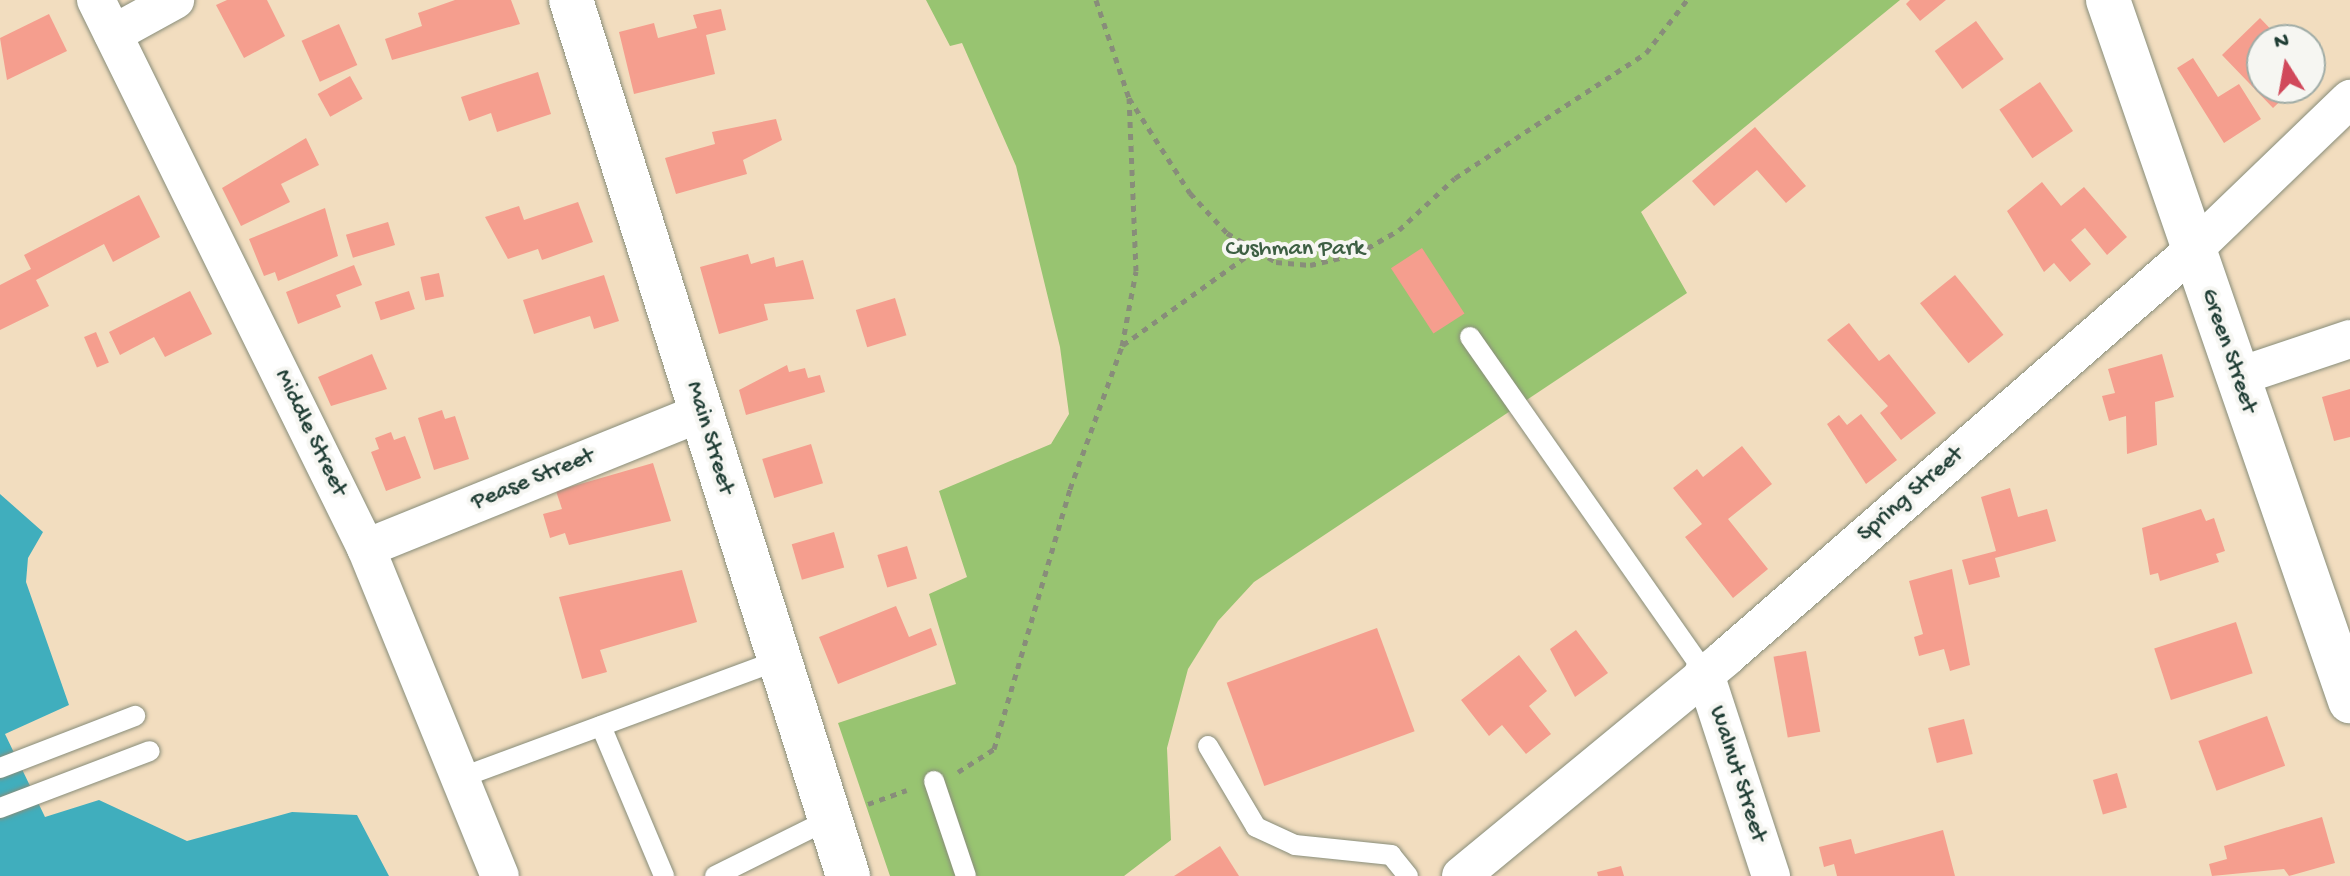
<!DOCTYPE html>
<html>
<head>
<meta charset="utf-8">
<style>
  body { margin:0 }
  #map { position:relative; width:2350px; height:876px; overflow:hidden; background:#f2ddbf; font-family:"Gochi Hand",sans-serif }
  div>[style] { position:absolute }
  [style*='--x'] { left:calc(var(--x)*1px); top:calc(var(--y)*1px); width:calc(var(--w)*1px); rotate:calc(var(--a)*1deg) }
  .green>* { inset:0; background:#98c471 }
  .water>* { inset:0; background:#40aebd }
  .building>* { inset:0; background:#f59e8e; transform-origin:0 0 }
  .path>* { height:5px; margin-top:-2.5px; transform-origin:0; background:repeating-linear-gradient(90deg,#888d7a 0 6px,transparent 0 12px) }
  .roads { filter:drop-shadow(0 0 2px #888d7a) drop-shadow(0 0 2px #888d7a) }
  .service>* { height:20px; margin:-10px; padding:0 10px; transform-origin:10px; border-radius:10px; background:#fff }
  .minor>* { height:38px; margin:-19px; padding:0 19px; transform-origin:19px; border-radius:19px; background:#fff }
  .secondary>* { height:44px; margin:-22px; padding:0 22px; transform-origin:22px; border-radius:22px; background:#fff }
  span { translate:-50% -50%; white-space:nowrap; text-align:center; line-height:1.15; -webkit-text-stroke:8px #f6f6f2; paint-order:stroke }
  .park-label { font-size:24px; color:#3d5f43 }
  .street-label { font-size:24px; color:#1f3d34 }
  .north { position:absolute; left:2246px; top:24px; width:80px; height:80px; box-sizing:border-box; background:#f6f6f2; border:2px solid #a0aca6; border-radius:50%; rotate:349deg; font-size:22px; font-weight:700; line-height:32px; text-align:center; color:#1f3d34 }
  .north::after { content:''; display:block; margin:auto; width:28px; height:36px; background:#d1495b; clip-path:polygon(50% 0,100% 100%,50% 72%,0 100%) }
</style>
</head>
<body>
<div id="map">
  <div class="green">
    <i style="clip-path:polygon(926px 0,1900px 0,1641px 212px,1687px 293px,1254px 582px,1218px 621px,1188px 669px,1167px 748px,1171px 840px,1124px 876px,890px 876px,838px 723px,956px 684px,929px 594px,967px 577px,939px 491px,1051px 444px,1069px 414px,1060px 347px,1016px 166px,962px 43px,950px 46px)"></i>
  </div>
  <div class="water">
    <i style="clip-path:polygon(0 494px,43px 532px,28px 558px,26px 582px,69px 705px,5px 734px,45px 817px,99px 800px,187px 841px,292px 812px,357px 815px,389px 876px,0 876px)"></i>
  </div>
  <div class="building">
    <i style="clip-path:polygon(227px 0,267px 0,285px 36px,244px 58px,216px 5px)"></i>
    <i style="clip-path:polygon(455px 0,511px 0,520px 24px,392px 60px,385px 39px,422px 26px,418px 13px)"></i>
    <i style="clip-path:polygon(1910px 0,1946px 0,1920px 21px,1906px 4px)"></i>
    <i style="clip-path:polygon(721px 9px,726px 30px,706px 35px,715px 74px,634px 94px,619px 32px,654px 23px,658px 38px,697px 28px,693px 15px)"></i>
    <i style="clip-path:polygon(49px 14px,67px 51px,7px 80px,0 38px)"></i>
    <i style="clip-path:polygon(2260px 18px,2281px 40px,2262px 40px,2262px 88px,2294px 88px,2273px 108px,2222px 55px)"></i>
    <i style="left:1976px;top:21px;width:47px;height:51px;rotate:54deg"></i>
    <i style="left:339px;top:24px;width:45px;height:41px;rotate:66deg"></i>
    <i style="clip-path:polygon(2193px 58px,2218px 97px,2239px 84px,2261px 119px,2224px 143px,2177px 68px)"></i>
    <i style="clip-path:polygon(538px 72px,551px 114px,497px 132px,491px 113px,469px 121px,461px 97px)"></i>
    <i style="left:350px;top:76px;width:26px;height:37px;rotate:61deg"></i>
    <i style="left:2040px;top:82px;width:59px;height:49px;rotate:56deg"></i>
    <i style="clip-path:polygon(776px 119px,782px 140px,743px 160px,747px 174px,676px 194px,665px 158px,715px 144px,712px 132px)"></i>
    <i style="clip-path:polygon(1755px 127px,1806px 186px,1786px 203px,1757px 170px,1714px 206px,1692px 181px)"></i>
    <i style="clip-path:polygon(306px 138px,319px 165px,281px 184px,290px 202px,241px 226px,222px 188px)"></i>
    <i style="clip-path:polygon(2042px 182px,2061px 206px,2084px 187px,2127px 237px,2107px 255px,2085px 228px,2071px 240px,2091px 264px,2070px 282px,2054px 263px,2044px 272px,2007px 211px)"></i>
    <i style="clip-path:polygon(139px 195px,160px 237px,113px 262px,104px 244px,36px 280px,49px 306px,0 330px,0 285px,31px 269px,24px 255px)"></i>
    <i style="clip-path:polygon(578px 202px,593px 242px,542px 260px,538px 249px,508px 259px,485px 217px,519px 206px,524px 220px)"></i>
    <i style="clip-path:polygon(325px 208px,338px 256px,278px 281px,275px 272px,264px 276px,249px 239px)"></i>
    <i style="left:388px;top:222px;width:24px;height:44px;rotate:73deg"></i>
    <i style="left:1422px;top:248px;width:78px;height:37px;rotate:57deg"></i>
    <i style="clip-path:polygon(748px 254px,751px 264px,774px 257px,776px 267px,803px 260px,814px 299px,764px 304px,768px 320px,719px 334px,700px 267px)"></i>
    <i style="clip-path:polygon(354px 265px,362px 285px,336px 295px,341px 307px,298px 324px,286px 292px)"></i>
    <i style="left:439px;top:273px;width:24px;height:19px;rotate:78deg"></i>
    <i style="clip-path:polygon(604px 275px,619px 321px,594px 329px,590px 316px,534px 334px,523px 300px)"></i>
    <i style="left:1955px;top:275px;width:77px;height:45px;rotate:51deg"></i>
    <i style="clip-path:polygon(190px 291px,212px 334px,165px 357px,154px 337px,120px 355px,109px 332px)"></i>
    <i style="left:409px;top:291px;width:19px;height:36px;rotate:72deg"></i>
    <i style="left:895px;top:298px;width:39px;height:41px;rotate:73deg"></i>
    <i style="clip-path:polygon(1849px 323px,1879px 361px,1889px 354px,1936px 413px,1901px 440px,1880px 413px,1888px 406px,1827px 340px)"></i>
    <i style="left:96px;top:332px;width:33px;height:13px;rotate:67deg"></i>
    <i style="clip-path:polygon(372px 354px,387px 389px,331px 406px,318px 377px)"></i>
    <i style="clip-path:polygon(2162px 354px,2174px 397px,2155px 402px,2157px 445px,2127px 454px,2126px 416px,2109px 421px,2102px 396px,2115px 393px,2108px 369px)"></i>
    <i style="clip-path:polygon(787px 365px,789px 372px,805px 368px,808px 378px,820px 375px,825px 392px,746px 415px,739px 390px)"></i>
    <i style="clip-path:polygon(2350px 389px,2350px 437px,2334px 441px,2322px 397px)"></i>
    <i style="clip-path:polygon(442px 410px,445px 419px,455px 416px,469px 459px,434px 470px,418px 418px)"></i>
    <i style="clip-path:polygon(1861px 414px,1897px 460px,1866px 484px,1827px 424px,1839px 415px,1847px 425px)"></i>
    <i style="clip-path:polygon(391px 432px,394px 440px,405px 436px,421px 478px,386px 491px,371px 452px,379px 449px,375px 438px)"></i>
    <i style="left:811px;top:444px;width:41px;height:51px;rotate:73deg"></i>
    <i style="clip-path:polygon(1742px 446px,1772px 484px,1728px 519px,1768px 569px,1733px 598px,1685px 537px,1702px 524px,1673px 488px,1697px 469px,1703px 477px)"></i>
    <i style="clip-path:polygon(653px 463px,671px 521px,569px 545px,565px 533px,550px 538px,543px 514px,562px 509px,556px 491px)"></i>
    <i style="clip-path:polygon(2010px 488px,2018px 517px,2047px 509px,2056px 541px,1995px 558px,2000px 577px,1969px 585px,1962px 560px,1996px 551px,1981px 497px)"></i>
    <i style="clip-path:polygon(2201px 509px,2206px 521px,2214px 518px,2225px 551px,2216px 554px,2219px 562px,2160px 581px,2158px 573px,2150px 575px,2142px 528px)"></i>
    <i style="left:834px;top:532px;width:37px;height:44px;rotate:74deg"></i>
    <i style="left:907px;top:546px;width:34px;height:31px;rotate:73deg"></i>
    <i style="clip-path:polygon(1952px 569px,1970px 665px,1950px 671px,1944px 649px,1919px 656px,1914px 637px,1923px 634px,1909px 581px)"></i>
    <i style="clip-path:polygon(682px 570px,697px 622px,600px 650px,607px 672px,582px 679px,559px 597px)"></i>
    <i style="clip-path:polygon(896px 606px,909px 637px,931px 628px,937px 645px,838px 684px,819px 637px)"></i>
    <i style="left:2236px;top:622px;width:54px;height:86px;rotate:72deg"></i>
    <i style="left:1377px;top:628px;width:110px;height:160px;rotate:70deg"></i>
    <i style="clip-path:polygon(1576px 630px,1608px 673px,1575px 697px,1550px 649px)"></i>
    <i style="left:1806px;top:651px;width:82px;height:33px;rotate:80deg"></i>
    <i style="clip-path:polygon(1519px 655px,1547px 691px,1529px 706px,1551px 734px,1526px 754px,1502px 725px,1489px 736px,1461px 700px)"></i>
    <i style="left:2267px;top:716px;width:53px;height:73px;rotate:70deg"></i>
    <i style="left:1964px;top:719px;width:36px;height:37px;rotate:76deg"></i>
    <i style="left:2117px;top:773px;width:36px;height:25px;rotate:74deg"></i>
    <i style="clip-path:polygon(2322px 817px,2335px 863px,2289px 876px,2284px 869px,2212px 876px,2209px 864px,2227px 859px,2224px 846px)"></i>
    <i style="clip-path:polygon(1943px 830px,1955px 876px,1837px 876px,1834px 864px,1824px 867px,1819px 847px,1851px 839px,1855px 854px)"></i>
    <i style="clip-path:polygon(1220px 846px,1239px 876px,1174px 876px)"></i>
    <i style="clip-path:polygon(1621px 866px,1624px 876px,1598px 876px,1597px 872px)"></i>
  </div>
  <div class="path">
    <i style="--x:1096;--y:0;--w:103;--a:71.4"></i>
    <i style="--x:1129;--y:98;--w:113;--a:57.3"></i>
    <i style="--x:1190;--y:193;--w:54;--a:47.2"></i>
    <i style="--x:1227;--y:233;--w:57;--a:30.6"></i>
    <i style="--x:1276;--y:262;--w:34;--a:5"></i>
    <i style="--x:1310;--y:265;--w:48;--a:-13.2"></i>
    <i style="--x:1357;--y:254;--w:48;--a:-29.7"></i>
    <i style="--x:1399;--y:230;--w:76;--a:-42.9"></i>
    <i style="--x:1455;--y:178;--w:228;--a:-33.2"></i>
    <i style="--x:1646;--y:53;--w:67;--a:-52.3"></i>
    <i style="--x:1123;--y:345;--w:163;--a:-35.7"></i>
    <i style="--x:958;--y:772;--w:43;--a:-32.6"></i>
    <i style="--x:994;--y:749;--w:271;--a:-73.7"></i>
    <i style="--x:1070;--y:489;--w:152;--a:-70"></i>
    <i style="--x:1122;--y:346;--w:76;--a:-79.4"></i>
    <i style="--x:1136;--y:271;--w:173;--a:-92.3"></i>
    <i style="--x:868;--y:804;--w:41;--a:-19.7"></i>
  </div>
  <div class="roads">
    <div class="service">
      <i style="--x:1470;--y:337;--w:408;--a:55"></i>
      <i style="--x:601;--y:726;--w:163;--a:67.2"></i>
      <i style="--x:1208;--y:746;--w:94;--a:59.3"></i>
      <i style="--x:1256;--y:827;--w:43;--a:24.8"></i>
      <i style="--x:1295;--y:845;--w:97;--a:5.9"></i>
      <i style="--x:1391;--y:855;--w:27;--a:51"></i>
      <i style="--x:0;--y:768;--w:145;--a:-21.1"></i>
      <i style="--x:460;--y:778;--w:340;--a:-20.3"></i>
      <i style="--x:934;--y:781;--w:100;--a:71.4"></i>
      <i style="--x:0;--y:808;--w:160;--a:-20.8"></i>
      <i style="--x:715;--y:876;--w:128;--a:-26.4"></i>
    </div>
    <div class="minor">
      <i style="--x:96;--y:0;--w:611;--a:63.77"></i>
      <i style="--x:366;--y:548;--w:354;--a:67.8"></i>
      <i style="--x:113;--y:34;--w:71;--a:-28.7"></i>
      <i style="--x:2237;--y:377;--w:119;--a:-18.6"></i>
      <i style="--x:366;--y:548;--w:360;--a:-22"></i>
      <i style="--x:1704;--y:671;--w:216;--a:71.9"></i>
      <i style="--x:1461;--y:876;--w:342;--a:-39.5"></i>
      <i style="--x:1725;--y:658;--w:621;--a:-41.08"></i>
      <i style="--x:2193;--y:250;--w:218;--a:-43.9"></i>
    </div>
    <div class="secondary">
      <i style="--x:571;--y:0;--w:919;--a:72.45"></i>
      <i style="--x:2108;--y:0;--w:742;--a:70.95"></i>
    </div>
  </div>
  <div class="park-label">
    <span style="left:1295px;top:250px">Cushman Park</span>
  </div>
  <div class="street-label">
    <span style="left:2228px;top:351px;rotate:71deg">Green Street</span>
    <span style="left:310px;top:433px;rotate:64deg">Middle Street</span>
    <span style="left:709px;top:438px;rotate:73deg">Main Street</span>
    <span style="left:533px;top:480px;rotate:-22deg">Pease Street</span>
    <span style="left:1911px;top:495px;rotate:-41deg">Spring Street</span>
    <span style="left:1737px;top:774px;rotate:72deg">Walnut Street</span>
  </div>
  <div class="north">N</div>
</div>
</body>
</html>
